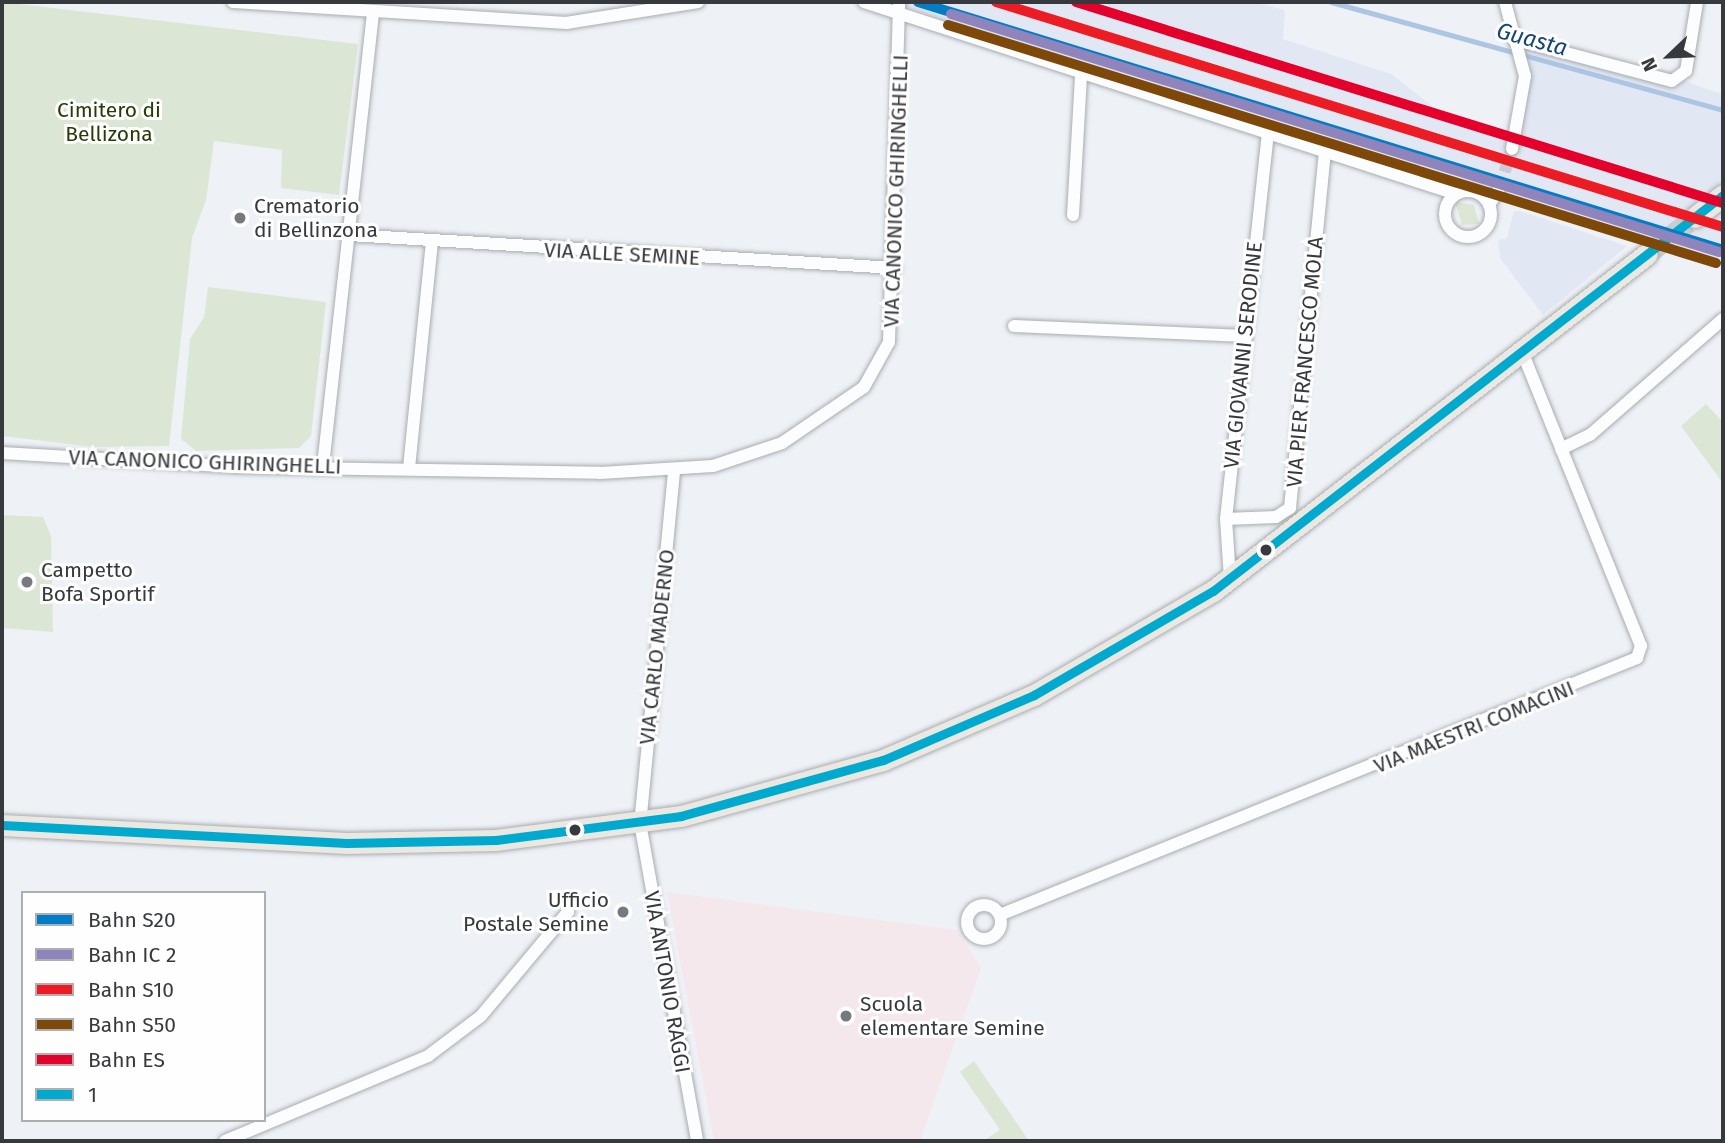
<!DOCTYPE html>
<html>
<head>
<meta charset="utf-8">
<style>
  body { margin:0 }
  #map { position:relative; width:1725px; height:1143px; overflow:hidden; background:#eef2f7; font-family:"Fira Sans",sans-serif }
  div>[style] { position:absolute }
  [style*='--x'] { left:calc(var(--x)*1px); top:calc(var(--y)*1px); width:calc(var(--w)*1px); rotate:calc(var(--a)*1deg) }
  .built>* { inset:0; background:#e1e8f4 }
  .education>* { inset:0; background:#f4e8ec }
  .green>* { inset:0; background:#dbe7d4 }
  .stream>* { height:5px; margin:-2.5px; padding:0 2.5px; transform-origin:2.5px; border-radius:2.5px; background:#abc5e3 }
  .street-tunnel>* { height:12px; margin-top:-6px; transform-origin:0; background:repeating-linear-gradient(90deg,#c9cdd2 0 12px,transparent 0 18px) }
  .primary-tunnel>* { height:21px; margin-top:-10.5px; transform-origin:0; background:repeating-linear-gradient(90deg,#c9cdd2 0 21px,transparent 0 31px) }
  .roads { filter:drop-shadow(0 0 2px #a9acaf) drop-shadow(0 0 2px #a9acaf) }
  .street>* { height:12px; margin:-6px; padding:0 6px; transform-origin:6px; border-radius:6px; background:#fcfdfe }
  .street>.ring { margin:-6px; padding:0; box-sizing:content-box; background:none; border:12px solid #fcfdfe; border-radius:50% }
  .primary>* { height:21px; margin:-10.5px; padding:0 10.5px; transform-origin:10.5px; border-radius:10.5px; background:#ebe7e1 }
  .bus-1>* { height:9px; margin:-4.5px; padding:0 4.5px; transform-origin:4.5px; border-radius:4.5px; background:#00a9ce }
  .rail-1>* { height:10px; margin:-5px; padding:0 5px; transform-origin:5px; border-radius:5px; background:#007dc6 }
  .rail-2>* { height:10px; margin:-5px; padding:0 5px; transform-origin:5px; border-radius:5px; background:#9084bd }
  .rail-3>* { height:10px; margin:-5px; padding:0 5px; transform-origin:5px; border-radius:5px; background:#ed1c24 }
  .rail-4>* { height:10px; margin:-5px; padding:0 5px; transform-origin:5px; border-radius:5px; background:#7d4808 }
  .rail-5>* { height:10px; margin:-5px; padding:0 5px; transform-origin:5px; border-radius:5px; background:#e4002b }
  .dots>* { width:19px; height:19px; translate:-50% -50%; box-sizing:border-box; border:4px solid #fefefe; border-radius:50% }
  span { translate:-50% -50%; white-space:nowrap; text-align:center; line-height:1.15; -webkit-text-stroke:6px #fefefe; paint-order:stroke }
  .park-label { font-size:21px; color:#273b04 }
  .street-label { font-size:21px; color:#36393d }
  .poi-label { font-size:21px; color:#36393d }
  .left { translate:0 -50%; text-align:left }
  .right { translate:-100% -50%; text-align:right }
  .water-label { font-size:23px; color:#124679; font-style:italic }
  .frame { position:absolute; inset:0; border:4px solid #36393d; pointer-events:none }
  .legend { position:absolute; left:21px; top:891px; width:245px; height:231px; box-sizing:border-box; background:#fefefe; border:2px solid #aeafb1; margin:0; padding:9px 12px; list-style:none; font-size:21px; color:#36393d }
  .legend li { display:flex; align-items:center; gap:14px; height:35px }
  .legend b { width:35px; border:2px solid #aeafb1 }
  .north { position:absolute; left:1634px; top:21px; width:70px; height:70px; -webkit-text-stroke:5px #fefefe; paint-order:stroke; rotate:247deg; font-size:19px; font-weight:700; line-height:28px; text-align:center; color:#36393d }
  .north::after { content:''; display:block; margin:auto; width:24px; height:32px; background:#36393d; clip-path:polygon(50% 0,100% 100%,50% 72%,0 100%) }
</style>
</head>
<body>
<div id="map">
  <div class="built">
    <i style="clip-path:polygon(890px 2px,1254px 2px,1285px 10px,1283px 39px,1391px 74px,1449px 119px,1520px 143px,1525px 49px,1680px 79px,1723px 95px,1723px 265px)"></i>
    <i style="clip-path:polygon(1514px 211px,1519px 211px,1627px 246px,1543px 315px,1500px 258px,1498px 240px,1507px 238px)"></i>
  </div>
  <div class="education">
    <i style="clip-path:polygon(667px 892px,957px 930px,981px 968px,920px 1141px,714px 1141px)"></i>
  </div>
  <div class="green">
    <i style="clip-path:polygon(2px 2px,358px 44px,339px 195px,281px 188px,282px 150px,214px 141px,206px 200px,192px 238px,169px 446px,94px 447px,2px 436px)"></i>
    <i style="clip-path:polygon(1455px 202px,1474px 205px,1479px 224px,1462px 225px)"></i>
    <i style="clip-path:polygon(208px 287px,326px 302px,311px 436px,299px 448px,196px 451px,181px 439px,190px 339px,204px 317px)"></i>
    <i style="clip-path:polygon(1706px 404px,1723px 422px,1723px 483px,1681px 426px)"></i>
    <i style="clip-path:polygon(2px 515px,43px 517px,51px 536px,53px 632px,2px 628px)"></i>
    <i style="clip-path:polygon(974px 1061px,1029px 1141px,983px 1141px,1000px 1130px,960px 1072px)"></i>
  </div>
  <div class="stream">
    <i style="--x:1331;--y:2;--w:407;--a:15.4"></i>
  </div>
  <div class="street-tunnel">
    <i style="--x:1499;--y:189;--w:42;--a:-72"></i>
  </div>
  <div class="primary-tunnel">
    <i style="--x:1647;--y:254;--w:61;--a:-37.6"></i>
  </div>
  <div class="roads">
    <div class="street">
      <i style="--x:233;--y:2;--w:334;--a:3.6"></i>
      <i style="--x:566;--y:23;--w:134;--a:-9"></i>
      <i style="--x:864;--y:2;--w:622;--a:17.97"></i>
      <i style="--x:1505;--y:2;--w:77;--a:74.9"></i>
      <i style="--x:1525;--y:76;--w:74;--a:100.1"></i>
      <i style="--x:1513;--y:39;--w:164;--a:14.8"></i>
      <i style="--x:1672;--y:81;--w:17;--a:-36"></i>
      <i style="--x:1686;--y:71;--w:70;--a:-80.9"></i>
      <i class="ring" style="left:1445px;top:191px;width:34px;height:34px"></i>
      <i style="--x:1489;--y:205;--w:19;--a:-58"></i>
      <i style="--x:1073;--y:215;--w:139;--a:-86.7"></i>
      <i style="--x:349;--y:235;--w:547;--a:3.46"></i>
      <i style="--x:1014;--y:326;--w:231;--a:2.5"></i>
      <i style="--x:1561;--y:449;--w:32;--a:-26"></i>
      <i style="--x:1590;--y:435;--w:176;--a:-41.1"></i>
      <i style="--x:2;--y:453;--w:233;--a:3.4"></i>
      <i style="--x:235;--y:467;--w:365;--a:0.9"></i>
      <i style="--x:600;--y:473;--w:113;--a:-3.5"></i>
      <i style="--x:713;--y:466;--w:73;--a:-18.4"></i>
      <i style="--x:782;--y:443;--w:99;--a:-34.3"></i>
      <i style="--x:864;--y:387;--w:51;--a:-60.9"></i>
      <i style="--x:889;--y:342;--w:340;--a:-88.3"></i>
      <i style="--x:323;--y:466;--w:454;--a:-83.7"></i>
      <i style="--x:409;--y:468;--w:226;--a:-84.2"></i>
      <i style="--x:674;--y:472;--w:353;--a:95.5"></i>
      <i style="--x:640;--y:823;--w:323;--a:79.8"></i>
      <i style="--x:1226;--y:519;--w:50;--a:-2.3"></i>
      <i style="--x:1276;--y:517;--w:17;--a:-33"></i>
      <i style="--x:1290;--y:508;--w:360;--a:-84.4"></i>
      <i style="--x:1230;--y:579;--w:60;--a:-93.8"></i>
      <i style="--x:1226;--y:519;--w:389;--a:-83.8"></i>
      <i class="ring" style="left:967px;top:905px;width:22px;height:22px"></i>
      <i style="--x:1002;--y:914;--w:685;--a:-21.96"></i>
      <i style="--x:1637;--y:658;--w:13;--a:-72"></i>
      <i style="--x:1641;--y:646;--w:317;--a:-112"></i>
      <i style="--x:225;--y:1141;--w:220;--a:-22.7"></i>
      <i style="--x:428;--y:1056;--w:66;--a:-37"></i>
      <i style="--x:481;--y:1016;--w:136;--a:-50.1"></i>
    </div>
    <div class="primary">
      <i style="--x:1695;--y:217;--w:36;--a:-38"></i>
      <i style="--x:2;--y:825;--w:345;--a:3"></i>
      <i style="--x:347;--y:843;--w:149;--a:-1.2"></i>
      <i style="--x:496;--y:840;--w:187;--a:-7.4"></i>
      <i style="--x:681;--y:816;--w:210;--a:-15.5"></i>
      <i style="--x:883;--y:760;--w:164;--a:-23.3"></i>
      <i style="--x:1034;--y:695;--w:207;--a:-30.2"></i>
      <i style="--x:1213;--y:591;--w:549;--a:-37.83"></i>
    </div>
  </div>
  <div class="bus-1">
    <i style="--x:2;--y:825;--w:345;--a:3"></i>
    <i style="--x:347;--y:843;--w:149;--a:-1.2"></i>
    <i style="--x:496;--y:840;--w:187;--a:-7.4"></i>
    <i style="--x:681;--y:816;--w:210;--a:-15.5"></i>
    <i style="--x:883;--y:760;--w:164;--a:-23.3"></i>
    <i style="--x:1034;--y:695;--w:207;--a:-30.2"></i>
    <i style="--x:1213;--y:591;--w:646;--a:-37.83"></i>
  </div>
  <div class="rail-1">
    <i style="--x:918;--y:2;--w:842;--a:17.12"></i>
  </div>
  <div class="rail-2">
    <i style="--x:951;--y:14;--w:804;--a:17.22"></i>
  </div>
  <div class="rail-3">
    <i style="--x:996;--y:2;--w:761;--a:17.2"></i>
  </div>
  <div class="rail-4">
    <i style="--x:948;--y:25;--w:804;--a:17.22"></i>
  </div>
  <div class="rail-5">
    <i style="--x:1076;--y:2;--w:678;--a:17.26"></i>
  </div>
  <div class="dots">
    <i style="left:240px;top:218px;background:#767a7e"></i>
    <i style="left:1266px;top:550px;background:#36393d"></i>
    <i style="left:27px;top:582px;background:#767a7e"></i>
    <i style="left:575px;top:830px;background:#36393d"></i>
    <i style="left:623px;top:912px;background:#767a7e"></i>
    <i style="left:846px;top:1016px;background:#767a7e"></i>
  </div>
  <div class="park-label">
    <span style="left:109px;top:122px">Cimitero di<br>Bellizona</span>
  </div>
  <div class="street-label">
    <span style="left:896px;top:191px;rotate:-88deg">VIA CANONICO GHIRINGHELLI</span>
    <span style="left:622px;top:254px;rotate:3deg">VIA ALLE SEMINE</span>
    <span style="left:1243px;top:355px;rotate:-84deg">VIA GIOVANNI SERODINE</span>
    <span style="left:1305px;top:362px;rotate:-85deg">VIA PIER FRANCESCO MOLA</span>
    <span style="left:205px;top:462px;rotate:2deg">VIA CANONICO GHIRINGHELLI</span>
    <span style="left:657px;top:647px;rotate:-84deg">VIA CARLO MADERNO</span>
    <span style="left:1474px;top:727px;rotate:-22deg">VIA MAESTRI COMACINI</span>
    <span style="left:667px;top:982px;rotate:80deg">VIA ANTONIO RAGGI</span>
  </div>
  <div class="poi-label">
    <span class="left" style="left:254px;top:218px">Crematorio<br>di Bellinzona</span>
    <span class="left" style="left:41px;top:582px">Campetto<br>Bofa Sportif</span>
    <span class="right" style="left:609px;top:912px">Ufficio<br>Postale Semine</span>
    <span class="left" style="left:860px;top:1016px">Scuola<br>elementare Semine</span>
  </div>
  <div class="water-label">
    <span style="left:1532px;top:39px;rotate:15deg">Guasta</span>
  </div>
  <div class="frame"></div>
  <ul class="legend">
  <li><b style="height:9px;background:#007dc6"></b>Bahn S20</li>
  <li><b style="height:9px;background:#9084bd"></b>Bahn IC 2</li>
  <li><b style="height:9px;background:#ed1c24"></b>Bahn S10</li>
  <li><b style="height:9px;background:#7d4808"></b>Bahn S50</li>
  <li><b style="height:9px;background:#e4002b"></b>Bahn ES</li>
  <li><b style="height:9px;background:#00a9ce"></b>1</li>
  </ul>
  <div class="north">N</div>
</div>
</body>
</html>
